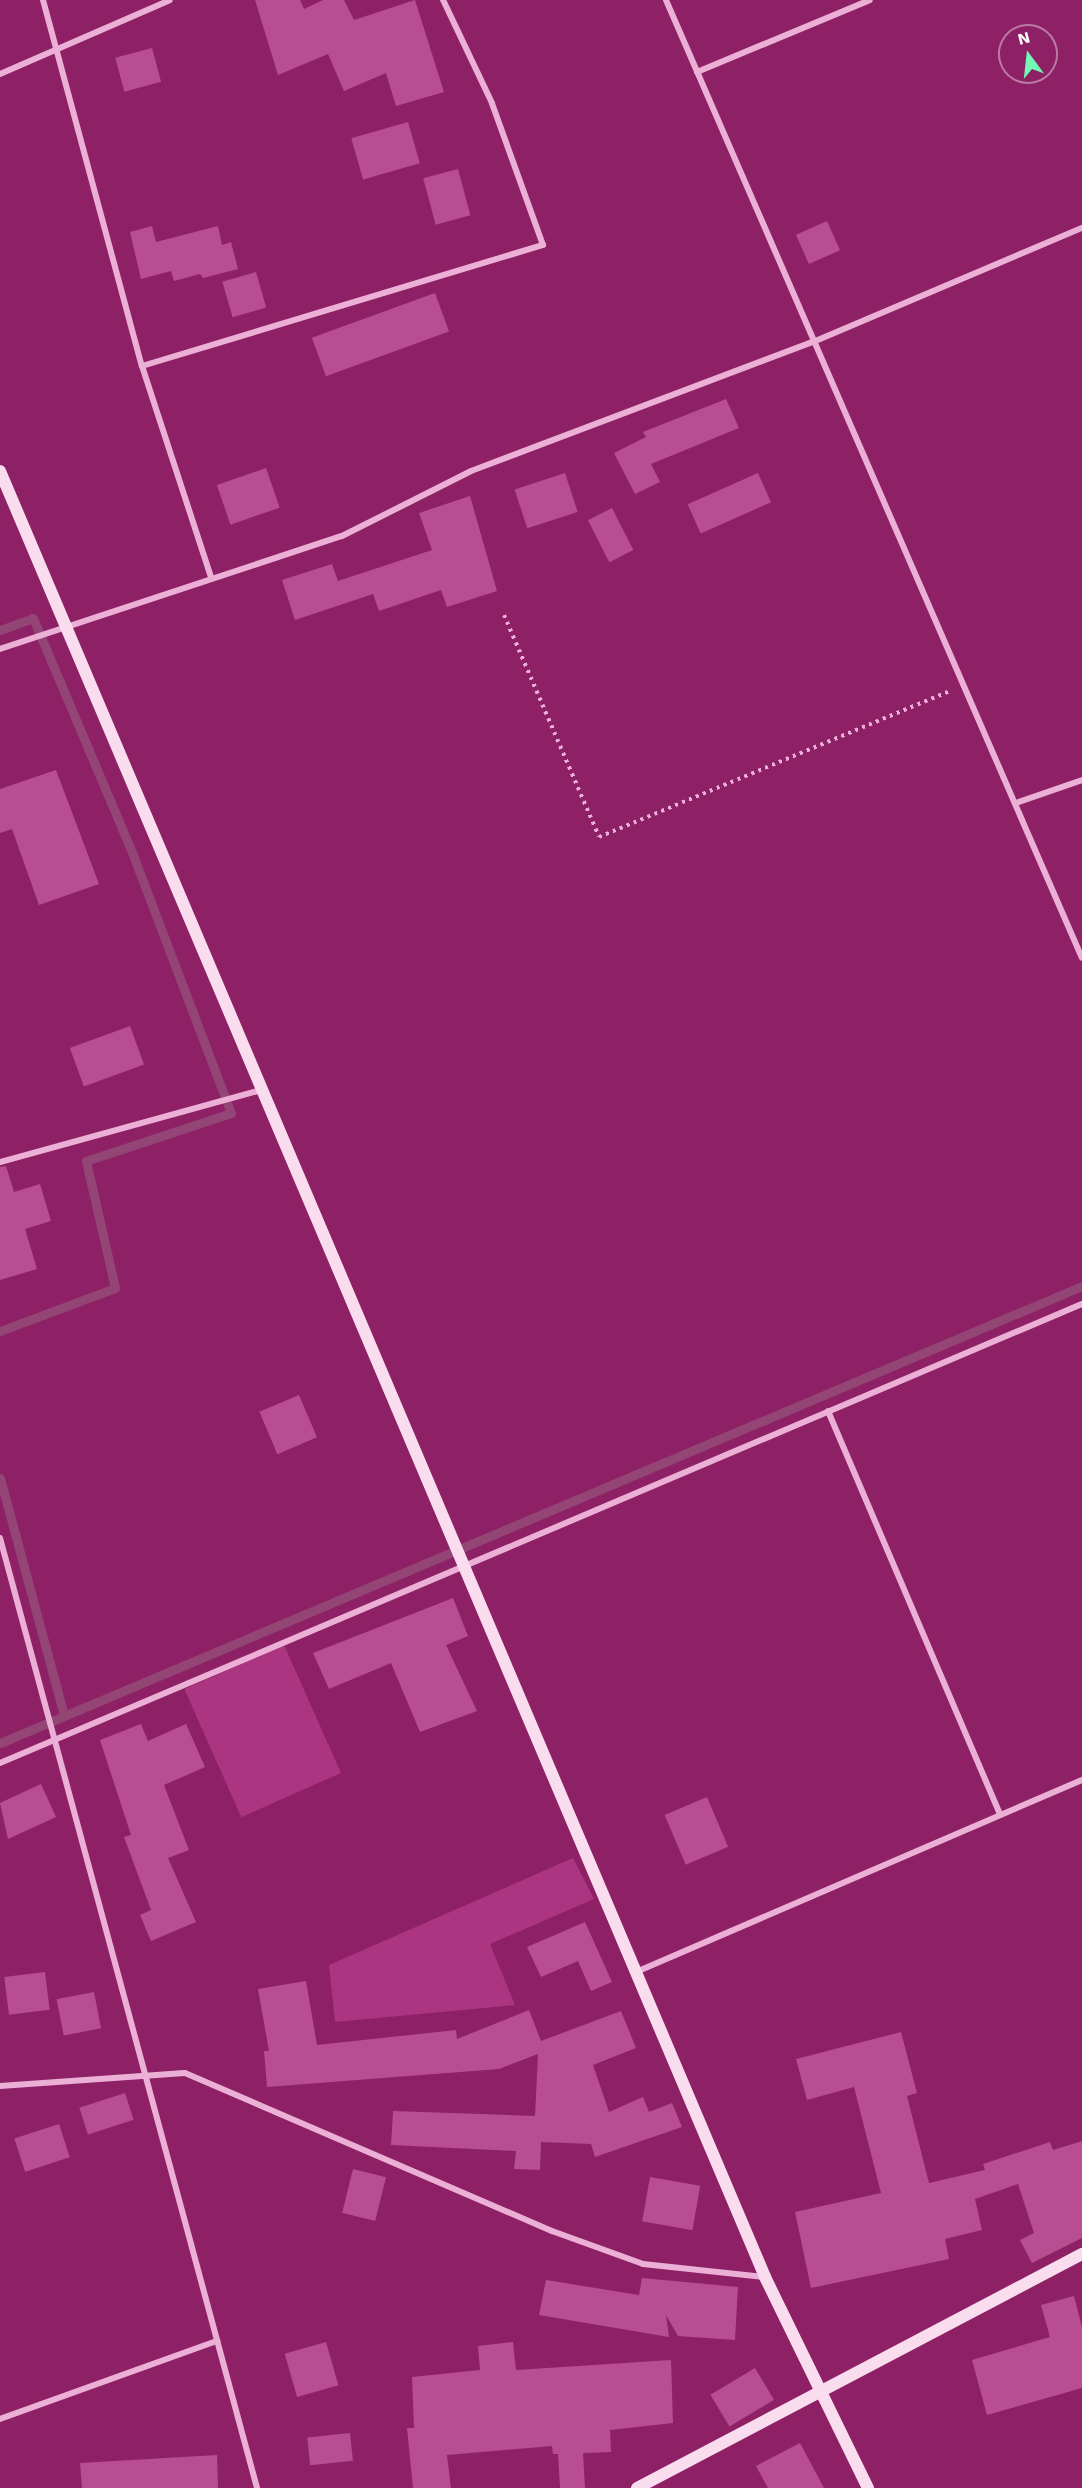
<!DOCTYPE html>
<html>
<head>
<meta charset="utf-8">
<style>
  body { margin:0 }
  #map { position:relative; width:1082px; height:2488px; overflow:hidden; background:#8e2166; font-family:"Work Sans",sans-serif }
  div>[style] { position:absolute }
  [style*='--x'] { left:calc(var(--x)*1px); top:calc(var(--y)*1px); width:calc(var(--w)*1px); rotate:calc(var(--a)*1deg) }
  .green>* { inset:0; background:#ab3581; transform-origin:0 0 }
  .stream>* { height:9px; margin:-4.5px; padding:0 4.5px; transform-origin:4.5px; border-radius:4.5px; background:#934575 }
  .building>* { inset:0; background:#b74e91; transform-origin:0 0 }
  .path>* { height:4px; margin-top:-2px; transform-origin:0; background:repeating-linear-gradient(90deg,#ecb0d7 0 3px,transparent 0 7.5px) }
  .street>* { height:6px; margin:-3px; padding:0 3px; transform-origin:3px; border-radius:3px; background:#ecb0d7 }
  .secondary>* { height:12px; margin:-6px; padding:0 6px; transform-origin:6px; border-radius:6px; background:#f9dcee }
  span { translate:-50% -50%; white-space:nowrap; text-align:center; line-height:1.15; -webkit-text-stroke:4.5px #8e2166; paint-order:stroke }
  .north { position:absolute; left:998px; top:24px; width:60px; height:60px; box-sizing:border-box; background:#8e2166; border:2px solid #bb7aa3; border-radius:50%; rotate:345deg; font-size:16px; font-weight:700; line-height:24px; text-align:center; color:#fff }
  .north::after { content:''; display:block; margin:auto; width:21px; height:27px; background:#72f8b7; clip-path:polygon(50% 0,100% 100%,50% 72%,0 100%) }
</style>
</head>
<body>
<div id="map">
  <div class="green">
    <i style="left:284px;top:1645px;width:140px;height:109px;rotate:66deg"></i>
    <i style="clip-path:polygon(573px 1858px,594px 1899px,490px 1944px,515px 2005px,335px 2022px,329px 1965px)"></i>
  </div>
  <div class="stream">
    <i style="--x:0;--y:630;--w:35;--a:-20"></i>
    <i style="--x:33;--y:618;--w:257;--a:67.1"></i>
    <i style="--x:133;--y:855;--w:276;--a:69.2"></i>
    <i style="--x:231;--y:1113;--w:153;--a:161.7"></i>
    <i style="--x:86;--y:1161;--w:130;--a:77.1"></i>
    <i style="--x:115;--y:1288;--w:123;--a:159.5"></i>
    <i style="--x:0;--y:1478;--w:246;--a:74.9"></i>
    <i style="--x:0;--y:1743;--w:1175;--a:-22.9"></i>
  </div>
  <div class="building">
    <i style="clip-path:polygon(255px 0,300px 0,304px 9px,323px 0,344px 0,354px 20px,415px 0,444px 92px,396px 106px,386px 73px,344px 91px,328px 54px,278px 75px)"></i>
    <i style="left:152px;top:48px;width:35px;height:38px;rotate:75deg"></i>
    <i style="left:408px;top:122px;width:43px;height:59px;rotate:74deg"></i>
    <i style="left:458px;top:169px;width:48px;height:36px;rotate:75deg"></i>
    <i style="left:827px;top:221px;width:32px;height:34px;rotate:66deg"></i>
    <i style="clip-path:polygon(152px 226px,156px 242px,218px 226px,222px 245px,231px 242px,238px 269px,203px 278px,200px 274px,174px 281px,171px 271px,141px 279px,130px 232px)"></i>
    <i style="left:256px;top:272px;width:37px;height:35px;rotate:74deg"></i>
    <i style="left:435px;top:293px;width:41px;height:131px;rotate:70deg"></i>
    <i style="clip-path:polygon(726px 399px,739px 428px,651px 464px,660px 482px,635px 494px,614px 453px,646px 437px,643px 432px)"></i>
    <i style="left:266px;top:468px;width:42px;height:52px;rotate:71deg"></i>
    <i style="left:565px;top:473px;width:41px;height:53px;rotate:72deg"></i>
    <i style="left:758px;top:473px;width:32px;height:77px;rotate:66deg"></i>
    <i style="clip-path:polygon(470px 496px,497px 591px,447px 607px,441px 590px,379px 611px,373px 594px,295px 620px,282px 580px,332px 564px,338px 581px,432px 550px,419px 513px)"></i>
    <i style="left:612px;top:508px;width:47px;height:27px;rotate:63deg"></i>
    <i style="clip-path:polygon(56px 770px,99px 884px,39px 905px,12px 829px,0 833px,0 789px)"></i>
    <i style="left:130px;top:1026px;width:41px;height:64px;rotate:70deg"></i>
    <i style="clip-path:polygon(6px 1166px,14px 1192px,40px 1184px,51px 1221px,25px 1229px,37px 1269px,0 1280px,0 1167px)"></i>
    <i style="left:299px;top:1395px;width:46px;height:43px;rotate:67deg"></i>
    <i style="clip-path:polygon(453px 1598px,468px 1636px,446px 1645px,477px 1711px,420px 1732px,391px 1663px,329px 1689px,313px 1653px)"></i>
    <i style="clip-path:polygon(141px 1724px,148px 1741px,186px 1724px,205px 1767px,164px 1785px,189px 1850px,168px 1858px,196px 1922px,151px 1941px,140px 1915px,151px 1910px,124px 1837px,131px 1835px,100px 1740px)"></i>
    <i style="clip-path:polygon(41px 1784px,56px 1817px,8px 1839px,0 1803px)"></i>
    <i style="left:707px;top:1797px;width:54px;height:46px;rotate:67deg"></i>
    <i style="clip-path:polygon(585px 1922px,612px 1982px,591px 1991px,578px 1961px,541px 1977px,527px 1947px)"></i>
    <i style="left:45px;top:1972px;width:38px;height:41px;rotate:83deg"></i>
    <i style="clip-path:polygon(306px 1981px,317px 2045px,456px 2030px,457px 2039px,529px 2010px,541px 2041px,621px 2011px,636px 2048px,593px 2065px,609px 2112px,643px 2097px,649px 2112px,672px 2103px,682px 2127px,595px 2157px,591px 2144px,541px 2142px,540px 2170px,514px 2169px,516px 2151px,391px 2145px,393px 2111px,535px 2116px,538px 2054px,499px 2069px,267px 2087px,264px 2051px,269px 2051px,258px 1989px)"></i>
    <i style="left:94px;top:1992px;width:37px;height:38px;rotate:79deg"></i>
    <i style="clip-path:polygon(901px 2032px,917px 2093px,907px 2096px,929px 2183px,985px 2170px,983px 2164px,1050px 2142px,1053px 2150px,1082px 2141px,1082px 2238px,1032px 2263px,1020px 2240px,1034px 2233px,1018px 2184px,975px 2199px,982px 2230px,945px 2239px,949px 2259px,811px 2288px,795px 2212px,881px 2193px,854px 2087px,807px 2100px,796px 2059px)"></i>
    <i style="left:125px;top:2093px;width:28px;height:48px;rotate:72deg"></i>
    <i style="left:59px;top:2124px;width:35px;height:47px;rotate:72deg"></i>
    <i style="left:353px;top:2169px;width:34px;height:45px;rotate:14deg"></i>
    <i style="left:650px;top:2177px;width:51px;height:45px;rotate:10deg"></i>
    <i style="clip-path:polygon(642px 2278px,738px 2287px,735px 2340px,678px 2336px,666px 2315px,669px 2337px,539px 2315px,546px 2280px,639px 2295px)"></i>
    <i style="clip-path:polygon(1074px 2296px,1082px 2327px,1082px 2388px,987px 2415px,972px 2360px,1050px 2337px,1041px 2305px)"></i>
    <i style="left:326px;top:2342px;width:45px;height:43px;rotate:74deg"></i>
    <i style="clip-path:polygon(513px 2342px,516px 2370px,671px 2360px,673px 2423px,610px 2430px,611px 2452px,583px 2453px,585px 2488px,560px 2488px,558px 2454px,553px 2454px,552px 2446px,447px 2455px,451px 2488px,413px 2488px,407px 2428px,414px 2428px,412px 2377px,480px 2370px,478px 2346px)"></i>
    <i style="left:755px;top:2368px;width:37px;height:52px;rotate:59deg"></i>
    <i style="left:350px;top:2433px;width:28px;height:43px;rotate:84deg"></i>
    <i style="clip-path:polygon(800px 2443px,824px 2488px,768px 2488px,756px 2466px)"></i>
    <i style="clip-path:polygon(217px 2455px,218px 2488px,82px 2488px,80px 2463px)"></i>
  </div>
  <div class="path">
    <i style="--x:504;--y:615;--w:241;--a:66.8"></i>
    <i style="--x:599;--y:837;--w:379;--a:-22.6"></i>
  </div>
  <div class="street">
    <i style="--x:43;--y:0;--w:379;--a:74.9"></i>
    <i style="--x:142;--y:366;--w:222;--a:71.9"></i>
    <i style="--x:666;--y:0;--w:1044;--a:66.53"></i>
    <i style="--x:697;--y:72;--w:187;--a:-22.6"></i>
    <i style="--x:0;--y:74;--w:185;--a:-23.5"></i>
    <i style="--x:142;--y:366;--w:419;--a:-16.8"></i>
    <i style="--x:543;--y:245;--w:151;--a:-109.8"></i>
    <i style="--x:492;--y:103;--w:114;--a:-115.4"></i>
    <i style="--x:0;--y:649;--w:360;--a:-18.3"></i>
    <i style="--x:342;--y:536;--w:144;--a:-26.7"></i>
    <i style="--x:471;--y:471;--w:366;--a:-20.7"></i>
    <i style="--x:813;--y:342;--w:292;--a:-23"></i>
    <i style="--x:1016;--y:803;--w:70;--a:-19.2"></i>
    <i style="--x:0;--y:1162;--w:272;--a:-15.4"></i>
    <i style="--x:828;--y:1411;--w:439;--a:66.9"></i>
    <i style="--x:0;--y:1538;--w:984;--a:74.86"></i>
    <i style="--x:0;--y:1763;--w:1175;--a:-22.99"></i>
    <i style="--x:636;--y:1972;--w:486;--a:-23.3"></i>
    <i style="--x:0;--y:2086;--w:185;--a:-4"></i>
    <i style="--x:185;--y:2073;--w:400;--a:23.3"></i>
    <i style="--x:552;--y:2231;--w:97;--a:19.9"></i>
    <i style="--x:643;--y:2264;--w:122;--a:6.1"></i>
    <i style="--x:0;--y:2419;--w:231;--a:-19.8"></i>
  </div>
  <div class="secondary">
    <i style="--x:0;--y:471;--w:1961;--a:67.04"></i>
    <i style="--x:765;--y:2277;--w:235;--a:64"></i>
    <i style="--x:637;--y:2488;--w:503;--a:-27.74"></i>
  </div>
  <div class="north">N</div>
</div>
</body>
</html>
